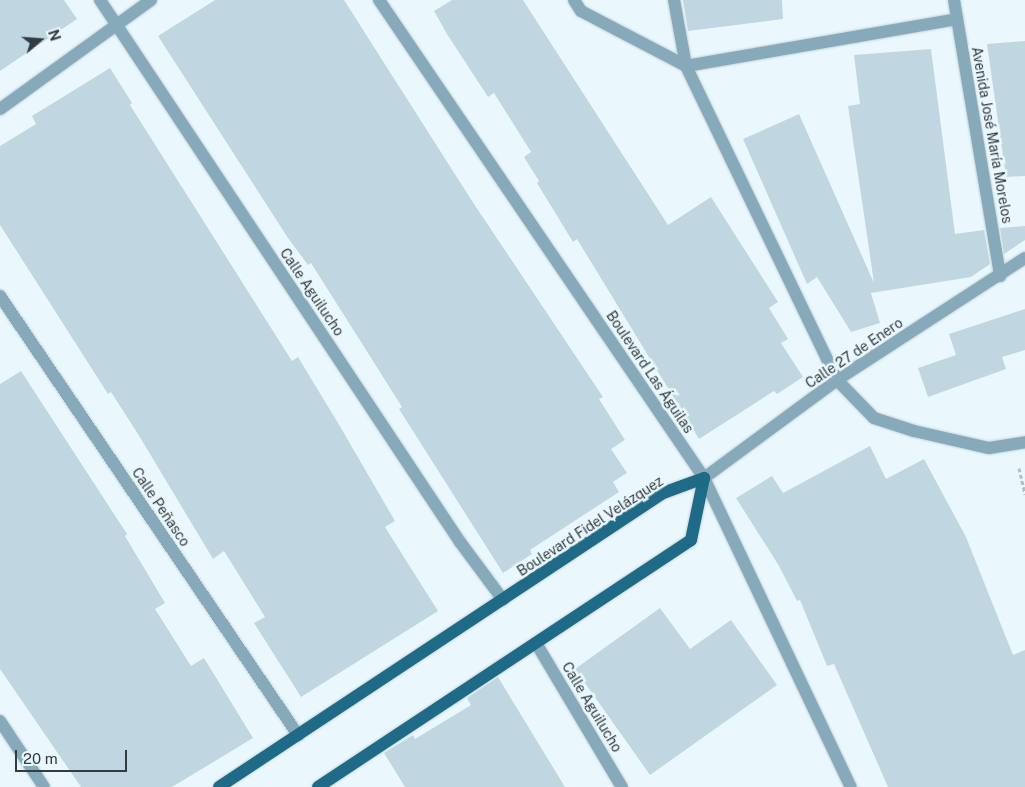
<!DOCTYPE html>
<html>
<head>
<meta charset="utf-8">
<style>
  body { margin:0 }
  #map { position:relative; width:1025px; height:787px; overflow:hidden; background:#eaf8fe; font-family:"Public Sans",sans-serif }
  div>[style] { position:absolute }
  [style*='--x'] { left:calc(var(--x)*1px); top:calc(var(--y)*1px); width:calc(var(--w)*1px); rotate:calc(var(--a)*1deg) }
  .building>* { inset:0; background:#c0d7e2 }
  .path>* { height:3px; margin-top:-1.5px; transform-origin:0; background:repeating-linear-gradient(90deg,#b3bfc5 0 4px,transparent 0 6.5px) }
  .roads { filter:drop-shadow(0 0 1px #c5d2d8) drop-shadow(0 0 1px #c5d2d8) }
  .minor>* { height:12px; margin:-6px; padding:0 6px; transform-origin:6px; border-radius:6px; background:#87aaba }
  .major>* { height:12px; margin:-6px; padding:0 6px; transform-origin:6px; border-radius:6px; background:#1f6a86 }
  span { translate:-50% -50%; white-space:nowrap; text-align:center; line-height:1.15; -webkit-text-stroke:5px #eaf8fe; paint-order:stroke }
  .street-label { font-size:14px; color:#333c40 }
  .north { position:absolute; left:15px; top:15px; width:50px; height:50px; -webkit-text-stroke:4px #eaf8fe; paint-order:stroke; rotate:72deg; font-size:14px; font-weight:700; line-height:20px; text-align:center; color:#333c40 }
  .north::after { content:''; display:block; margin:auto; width:18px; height:22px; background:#333c40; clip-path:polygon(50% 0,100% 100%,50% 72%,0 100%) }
  .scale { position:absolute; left:15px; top:750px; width:112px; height:22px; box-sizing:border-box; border:2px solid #333c40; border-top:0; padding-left:6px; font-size:15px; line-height:18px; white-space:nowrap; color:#333c40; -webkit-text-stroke:4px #eaf8fe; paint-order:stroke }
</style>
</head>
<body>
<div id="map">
  <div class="building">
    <i style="clip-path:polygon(0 0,64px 0,77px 19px,0 71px)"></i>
    <i style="clip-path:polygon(215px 0,344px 0,472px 201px,603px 397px,599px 399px,625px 440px,611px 449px,627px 473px,613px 482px,619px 492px,530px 550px,532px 554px,503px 573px,399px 409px,402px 407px,366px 350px,311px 263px,308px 265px,288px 238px,158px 36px)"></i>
    <i style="clip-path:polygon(452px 0,523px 0,668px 225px,711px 197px,778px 302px,769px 308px,788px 339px,781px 343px,803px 377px,777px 394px,774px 391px,699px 439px,577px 239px,573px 242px,537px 183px,539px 181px,524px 157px,531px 152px,494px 93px,488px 97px,447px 34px,434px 11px)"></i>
    <i style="clip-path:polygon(683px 0,782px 0,783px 19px,688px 31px)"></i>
    <i style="clip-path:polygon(1025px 41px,1025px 176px,1006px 177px,987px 44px)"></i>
    <i style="clip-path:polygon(931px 49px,955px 234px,984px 230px,990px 264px,971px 277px,871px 293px,880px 323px,851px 332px,817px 277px,807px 284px,743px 139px,799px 114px,874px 283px,848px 106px,860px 104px,854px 55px)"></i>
    <i style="clip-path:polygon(110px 68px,132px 103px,130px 105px,292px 361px,298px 357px,338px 423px,395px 521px,385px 527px,438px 611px,301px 697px,254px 623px,265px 617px,224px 551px,213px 559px,138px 434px,111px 392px,108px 394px,0 225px,0 146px,36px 124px,32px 116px)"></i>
    <i style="clip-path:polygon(1025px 226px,1025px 240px,1004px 254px,1000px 228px)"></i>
    <i style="clip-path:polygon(1025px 309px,1025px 350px,1002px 357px,1006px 369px,928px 397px,918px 368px,956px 355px,949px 334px)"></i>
    <i style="clip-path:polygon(21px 371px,127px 534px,125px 536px,165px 603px,155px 609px,191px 666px,204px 658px,253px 738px,172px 787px,81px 787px,0 669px,0 384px)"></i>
    <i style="clip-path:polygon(870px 446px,886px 479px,924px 459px,966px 537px,1013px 655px,1025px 650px,1025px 787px,888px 787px,834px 664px,827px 666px,800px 600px,797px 601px,779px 566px,736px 498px,772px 476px,783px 493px)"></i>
    <i style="clip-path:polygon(660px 608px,690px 649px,731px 620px,777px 685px,650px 775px,575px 669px)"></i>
    <i style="clip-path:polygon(498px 677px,565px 787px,405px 787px,384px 753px,413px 735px,415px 739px,471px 705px,467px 698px)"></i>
  </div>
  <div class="path">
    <i style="--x:1019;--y:468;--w:27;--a:77"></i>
  </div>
  <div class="roads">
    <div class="minor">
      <i style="--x:100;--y:0;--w:651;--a:56.41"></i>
      <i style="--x:460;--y:542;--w:72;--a:53.4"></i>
      <i style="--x:379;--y:0;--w:578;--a:55.79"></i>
      <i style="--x:704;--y:478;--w:342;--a:64.6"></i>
      <i style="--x:574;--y:0;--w:13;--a:58"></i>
      <i style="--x:581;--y:11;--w:119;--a:27.6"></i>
      <i style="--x:686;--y:66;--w:275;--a:-9.8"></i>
      <i style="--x:674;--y:0;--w:67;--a:79.7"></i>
      <i style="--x:686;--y:66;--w:348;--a:64.3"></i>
      <i style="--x:837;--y:380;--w:53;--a:45.8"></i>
      <i style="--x:874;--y:418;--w:42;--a:18"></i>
      <i style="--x:914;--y:431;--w:77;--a:12.8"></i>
      <i style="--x:989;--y:448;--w:36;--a:-9"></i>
      <i style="--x:954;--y:0;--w:280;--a:80.5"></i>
      <i style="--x:0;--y:109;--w:186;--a:-35.8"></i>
      <i style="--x:0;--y:296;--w:531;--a:55.83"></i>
      <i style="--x:704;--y:478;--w:165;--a:-36.4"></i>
      <i style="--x:837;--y:380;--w:224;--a:-33"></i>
      <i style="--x:536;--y:643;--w:168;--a:59.2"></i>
      <i style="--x:0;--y:721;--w:79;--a:56.3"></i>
    </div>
    <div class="major">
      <i style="--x:219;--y:787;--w:533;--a:-33.51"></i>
      <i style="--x:663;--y:493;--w:44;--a:-20.1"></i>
      <i style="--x:318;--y:787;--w:447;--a:-33.5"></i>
      <i style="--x:691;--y:540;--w:63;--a:-78.2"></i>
    </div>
  </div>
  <div class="street-label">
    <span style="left:992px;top:135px;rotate:80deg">Avenida José María Morelos</span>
    <span style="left:312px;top:292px;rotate:56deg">Calle Aguilucho</span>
    <span style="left:854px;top:353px;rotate:-34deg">Calle 27 de Enero</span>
    <span style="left:650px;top:372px;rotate:56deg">Boulevard Las Águilas</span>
    <span style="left:161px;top:507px;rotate:56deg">Calle Peñasco</span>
    <span style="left:590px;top:526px;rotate:-33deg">Boulevard Fidel Velázquez</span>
    <span style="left:592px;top:707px;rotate:59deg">Calle Aguilucho</span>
  </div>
  <div class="north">N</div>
  <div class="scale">20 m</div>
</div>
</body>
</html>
